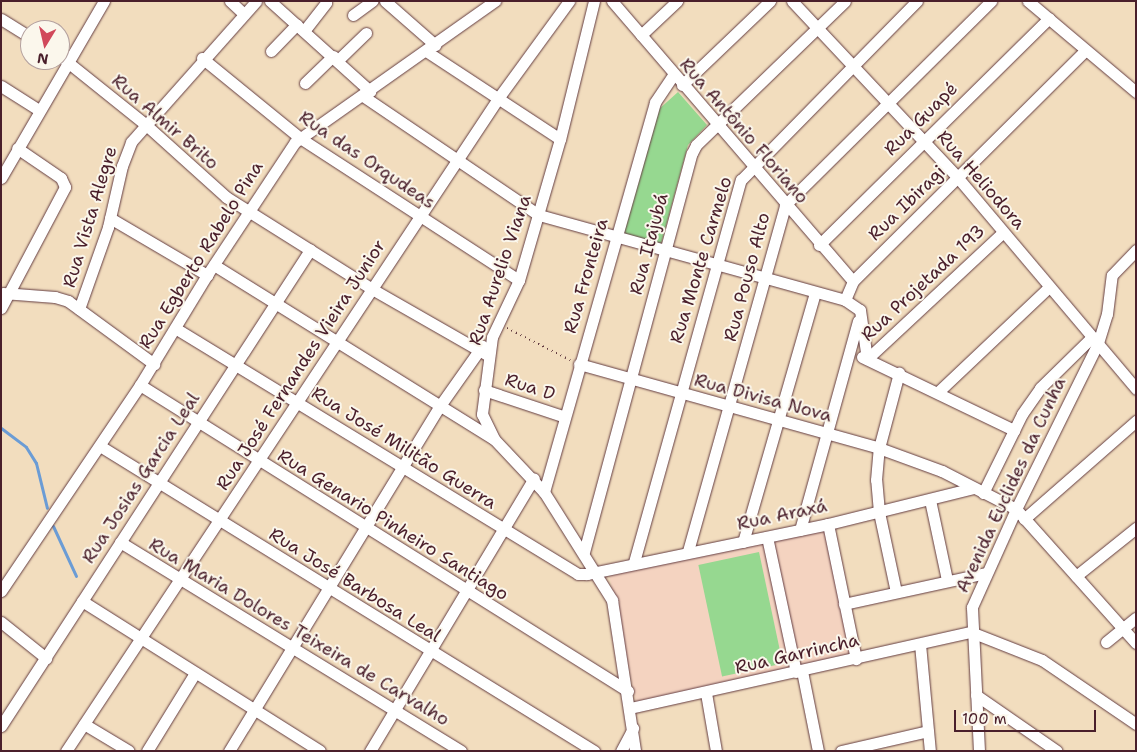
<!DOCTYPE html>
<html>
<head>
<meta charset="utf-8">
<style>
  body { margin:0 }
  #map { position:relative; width:1137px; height:752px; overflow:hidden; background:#f2ddbe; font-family:"Shantell Sans",sans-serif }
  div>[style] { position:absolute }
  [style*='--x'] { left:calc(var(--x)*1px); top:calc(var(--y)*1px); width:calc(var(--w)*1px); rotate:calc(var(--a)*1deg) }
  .built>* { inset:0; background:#f4d3c0; transform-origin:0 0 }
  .green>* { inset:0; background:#96d890; transform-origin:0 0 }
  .stream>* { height:3px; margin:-1.5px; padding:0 1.5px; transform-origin:1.5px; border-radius:1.5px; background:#6b9cd5 }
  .path>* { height:2px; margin-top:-1px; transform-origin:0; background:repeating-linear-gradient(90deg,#633c41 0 1px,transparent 0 5px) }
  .roads { filter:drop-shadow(0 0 1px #633c41) drop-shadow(0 0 1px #633c41) }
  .street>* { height:11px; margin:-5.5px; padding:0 5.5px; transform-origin:5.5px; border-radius:5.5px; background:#fff }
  span { translate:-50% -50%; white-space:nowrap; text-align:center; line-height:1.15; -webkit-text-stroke:4px #fbf7ec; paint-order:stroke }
  .street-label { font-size:18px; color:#4a1f2b }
  .frame { position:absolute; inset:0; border:2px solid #4a1f2b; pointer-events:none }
  .north { position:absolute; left:20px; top:20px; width:50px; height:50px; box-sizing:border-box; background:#fbf7ec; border:1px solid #b4a19f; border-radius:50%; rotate:189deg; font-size:14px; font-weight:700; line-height:20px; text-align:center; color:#4a1f2b }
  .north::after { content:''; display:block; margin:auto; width:18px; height:22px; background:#d1495b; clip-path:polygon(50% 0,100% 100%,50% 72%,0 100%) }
  .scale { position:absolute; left:954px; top:710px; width:142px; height:22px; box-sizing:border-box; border:2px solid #4a1f2b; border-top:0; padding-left:6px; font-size:15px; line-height:18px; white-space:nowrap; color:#4a1f2b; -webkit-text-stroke:4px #fbf7ec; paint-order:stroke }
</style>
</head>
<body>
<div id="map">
  <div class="built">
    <i style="left:830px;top:522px;width:136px;height:227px;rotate:78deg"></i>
  </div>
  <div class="green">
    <i style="clip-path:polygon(678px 92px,707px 125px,688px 145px,661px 244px,622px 233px,658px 110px)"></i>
    <i style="left:759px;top:552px;width:114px;height:62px;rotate:78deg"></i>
  </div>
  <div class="stream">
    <i style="--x:1;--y:428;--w:31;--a:37"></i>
    <i style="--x:26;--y:447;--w:19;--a:58"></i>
    <i style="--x:36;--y:463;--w:46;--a:76.3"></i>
    <i style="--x:53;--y:526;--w:55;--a:65.3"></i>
  </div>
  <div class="path">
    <i style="--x:507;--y:328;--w:71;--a:26.9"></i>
  </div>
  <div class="roads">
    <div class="street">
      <i style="--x:230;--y:1;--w:19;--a:43"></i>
      <i style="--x:270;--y:1;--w:135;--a:42"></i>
      <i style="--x:385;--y:1;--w:67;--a:41.3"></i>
      <i style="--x:594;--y:1;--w:142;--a:103.8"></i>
      <i style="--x:560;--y:139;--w:147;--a:106.2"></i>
      <i style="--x:519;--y:280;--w:63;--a:115.3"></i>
      <i style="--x:492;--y:337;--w:78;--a:97.4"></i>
      <i style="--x:482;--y:414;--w:28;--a:64"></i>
      <i style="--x:494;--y:439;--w:73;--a:46.7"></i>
      <i style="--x:544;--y:492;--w:128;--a:57.8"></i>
      <i style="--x:612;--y:600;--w:153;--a:81.3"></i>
      <i style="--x:612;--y:1;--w:369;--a:49.3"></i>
      <i style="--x:792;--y:1;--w:243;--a:46.8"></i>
      <i style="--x:958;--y:178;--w:276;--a:49.8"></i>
      <i style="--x:1028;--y:1;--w:141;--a:40.1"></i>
      <i style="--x:353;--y:15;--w:24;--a:-36"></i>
      <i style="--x:1;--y:19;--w:34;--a:32"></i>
      <i style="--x:304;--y:31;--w:36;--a:-52"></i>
      <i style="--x:641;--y:35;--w:50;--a:-43.4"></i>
      <i style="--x:271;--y:51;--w:37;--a:-46"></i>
      <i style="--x:426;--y:51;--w:160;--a:33.3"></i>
      <i style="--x:60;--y:56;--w:109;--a:38.7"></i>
      <i style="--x:145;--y:124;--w:109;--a:42"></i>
      <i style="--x:226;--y:197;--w:173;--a:32.2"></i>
      <i style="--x:372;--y:289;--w:135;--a:29.8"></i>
      <i style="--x:202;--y:58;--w:127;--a:39.2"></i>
      <i style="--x:300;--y:138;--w:261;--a:33"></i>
      <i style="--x:338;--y:60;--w:39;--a:-44"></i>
      <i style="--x:305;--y:83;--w:39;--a:-44"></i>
      <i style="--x:682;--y:85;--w:122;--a:-43.7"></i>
      <i style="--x:1;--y:86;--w:45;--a:32.3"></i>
      <i style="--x:363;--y:96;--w:212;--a:34.1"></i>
      <i style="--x:539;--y:215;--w:318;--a:15.5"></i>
      <i style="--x:845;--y:300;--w:18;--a:34"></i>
      <i style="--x:860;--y:310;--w:49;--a:81.9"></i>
      <i style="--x:1;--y:178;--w:205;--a:-59.8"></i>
      <i style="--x:110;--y:218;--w:113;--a:30.4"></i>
      <i style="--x:819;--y:245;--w:323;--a:-44.6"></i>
      <i style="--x:214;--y:265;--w:330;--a:31.9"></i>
      <i style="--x:3;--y:293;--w:52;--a:4.4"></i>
      <i style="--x:55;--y:297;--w:14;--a:17"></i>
      <i style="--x:68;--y:301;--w:107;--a:36.2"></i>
      <i style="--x:845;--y:300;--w:21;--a:-67"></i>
      <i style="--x:853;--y:281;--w:327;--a:-44.8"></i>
      <i style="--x:1;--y:308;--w:137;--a:-62.1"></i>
      <i style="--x:65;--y:187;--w:10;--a:-114"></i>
      <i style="--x:61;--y:178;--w:53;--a:-145.7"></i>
      <i style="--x:79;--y:309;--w:87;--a:-70.5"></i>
      <i style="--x:108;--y:227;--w:63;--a:-77.1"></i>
      <i style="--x:122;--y:166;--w:26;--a:-69"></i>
      <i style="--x:131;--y:142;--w:188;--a:-48.4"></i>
      <i style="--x:175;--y:328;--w:472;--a:31.4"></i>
      <i style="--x:578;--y:574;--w:9;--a:0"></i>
      <i style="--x:587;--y:574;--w:246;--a:-11.7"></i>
      <i style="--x:828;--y:524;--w:150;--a:-13.9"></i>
      <i style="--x:862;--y:357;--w:169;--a:25.7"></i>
      <i style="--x:867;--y:359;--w:186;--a:-43"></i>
      <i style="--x:579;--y:364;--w:312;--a:15.6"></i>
      <i style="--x:879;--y:448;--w:67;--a:20.1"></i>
      <i style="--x:942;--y:471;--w:83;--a:27.2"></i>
      <i style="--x:1016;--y:509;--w:180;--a:48.2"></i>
      <i style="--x:140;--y:385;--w:576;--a:32.09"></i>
      <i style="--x:484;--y:390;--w:85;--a:18.4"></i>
      <i style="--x:938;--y:392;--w:153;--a:-43.4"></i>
      <i style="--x:100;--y:446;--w:581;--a:31.69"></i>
      <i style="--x:544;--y:492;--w:405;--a:-74.1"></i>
      <i style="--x:655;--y:102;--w:32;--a:-56"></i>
      <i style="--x:983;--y:493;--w:88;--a:-63.7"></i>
      <i style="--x:1022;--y:414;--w:32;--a:-55"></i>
      <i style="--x:1040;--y:388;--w:73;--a:-44.4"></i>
      <i style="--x:930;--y:500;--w:82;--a:78"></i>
      <i style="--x:1024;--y:519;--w:149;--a:-41.2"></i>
      <i style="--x:828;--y:524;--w:138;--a:78.3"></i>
      <i style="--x:800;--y:530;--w:217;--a:-74.5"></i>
      <i style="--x:767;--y:537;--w:138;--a:77.9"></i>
      <i style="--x:120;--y:542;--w:400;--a:31.5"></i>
      <i style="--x:743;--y:542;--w:259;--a:-73.9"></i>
      <i style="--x:688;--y:551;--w:359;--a:-74.3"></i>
      <i style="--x:785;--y:205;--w:290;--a:-44.7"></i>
      <i style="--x:584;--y:552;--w:413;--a:-74.9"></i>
      <i style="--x:692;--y:153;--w:9;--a:-63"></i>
      <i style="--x:696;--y:145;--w:207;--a:-44"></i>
      <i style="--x:634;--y:562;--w:397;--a:-74.4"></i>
      <i style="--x:741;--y:180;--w:251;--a:-45.5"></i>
      <i style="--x:1076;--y:576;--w:77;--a:-38.7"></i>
      <i style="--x:1;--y:591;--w:249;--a:-56"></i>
      <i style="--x:140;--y:385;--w:129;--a:-58.7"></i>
      <i style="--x:207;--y:275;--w:159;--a:-56.5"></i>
      <i style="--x:295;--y:142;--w:245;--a:-35.2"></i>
      <i style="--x:896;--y:592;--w:82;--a:-102"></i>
      <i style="--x:879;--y:512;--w:32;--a:-95"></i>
      <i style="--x:876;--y:480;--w:32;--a:-85"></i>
      <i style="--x:879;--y:448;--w:78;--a:-75.1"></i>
      <i style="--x:82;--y:601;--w:281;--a:32.2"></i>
      <i style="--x:844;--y:604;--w:145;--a:-12.3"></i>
      <i style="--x:1;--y:622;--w:58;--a:38.7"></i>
      <i style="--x:971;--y:632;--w:76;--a:21.5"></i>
      <i style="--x:1042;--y:660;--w:114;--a:34.2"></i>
      <i style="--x:1106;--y:642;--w:38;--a:-39"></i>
      <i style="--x:920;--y:644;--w:107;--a:84.7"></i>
      <i style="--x:802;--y:671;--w:82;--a:78.7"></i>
      <i style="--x:706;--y:693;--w:59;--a:80.2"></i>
      <i style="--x:976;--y:695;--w:98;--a:34.7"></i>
      <i style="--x:630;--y:708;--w:349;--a:-12.6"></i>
      <i style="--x:84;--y:724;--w:52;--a:31"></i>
      <i style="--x:1;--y:726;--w:568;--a:-57.01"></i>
      <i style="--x:66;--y:751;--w:784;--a:-56.49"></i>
      <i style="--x:499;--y:97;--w:119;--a:-53.9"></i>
      <i style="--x:147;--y:751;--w:92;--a:-58.4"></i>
      <i style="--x:229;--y:751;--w:403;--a:-58.6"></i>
      <i style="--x:439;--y:407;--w:75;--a:-54.8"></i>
      <i style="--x:370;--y:751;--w:318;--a:-59"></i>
      <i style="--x:621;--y:751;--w:26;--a:-62"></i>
      <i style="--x:841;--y:751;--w:89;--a:-12.9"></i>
      <i style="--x:979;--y:751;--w:144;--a:-92.8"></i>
      <i style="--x:972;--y:607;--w:107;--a:-65.8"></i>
      <i style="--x:1016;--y:509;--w:185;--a:-63.7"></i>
      <i style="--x:1098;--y:343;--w:30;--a:-73"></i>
      <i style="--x:1107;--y:314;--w:39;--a:-83"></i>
      <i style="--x:1112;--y:275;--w:35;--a:-46"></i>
    </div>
  </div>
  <div class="street-label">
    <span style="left:921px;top:119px;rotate:-45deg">Rua Guapé</span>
    <span style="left:165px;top:122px;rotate:41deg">Rua Almir Brito</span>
    <span style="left:744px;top:131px;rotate:49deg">Rua Antônio Floriano</span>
    <span style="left:367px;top:160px;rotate:34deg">Rua das Orqudeas</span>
    <span style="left:981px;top:180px;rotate:49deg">Rua Heliodora</span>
    <span style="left:907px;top:203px;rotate:-44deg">Rua Ibiragi</span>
    <span style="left:90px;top:217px;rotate:-73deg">Rua Vista Alegre</span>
    <span style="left:649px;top:244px;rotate:-75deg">Rua Itajubá</span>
    <span style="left:201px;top:255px;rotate:-58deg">Rua Egberto Rabelo Pina</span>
    <span style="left:701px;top:260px;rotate:-73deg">Rua Monte Carmelo</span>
    <span style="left:500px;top:270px;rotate:-71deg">Rua Aurelio Viana</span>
    <span style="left:586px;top:276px;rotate:-74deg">Rua Fronteira</span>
    <span style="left:747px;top:277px;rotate:-75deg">Rua Pouso Alto</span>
    <span style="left:923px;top:283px;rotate:-43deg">Rua Projetada 193</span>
    <span style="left:301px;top:365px;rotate:-57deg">Rua José Fernandes Vieira Junior</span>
    <span style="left:530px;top:387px;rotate:18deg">Rua D</span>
    <span style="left:763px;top:398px;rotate:15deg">Rua Divisa Nova</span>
    <span style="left:404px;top:448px;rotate:32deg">Rua José Militão Guerra</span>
    <span style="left:141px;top:478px;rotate:-57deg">Rua Josias Garcia Leal</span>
    <span style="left:1011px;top:485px;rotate:-65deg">Avenida Euclides da Cunha</span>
    <span style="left:782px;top:515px;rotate:-12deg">Rua Araxá</span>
    <span style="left:393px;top:525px;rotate:32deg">Rua Genario Pinheiro Santiago</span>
    <span style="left:355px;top:585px;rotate:32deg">Rua José Barbosa Leal</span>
    <span style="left:299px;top:632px;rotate:31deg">Rua Maria Dolores Teixeira de Carvalho</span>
    <span style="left:797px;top:654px;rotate:-13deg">Rua Garrincha</span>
  </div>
  <div class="frame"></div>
  <div class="north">N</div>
  <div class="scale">100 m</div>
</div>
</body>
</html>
